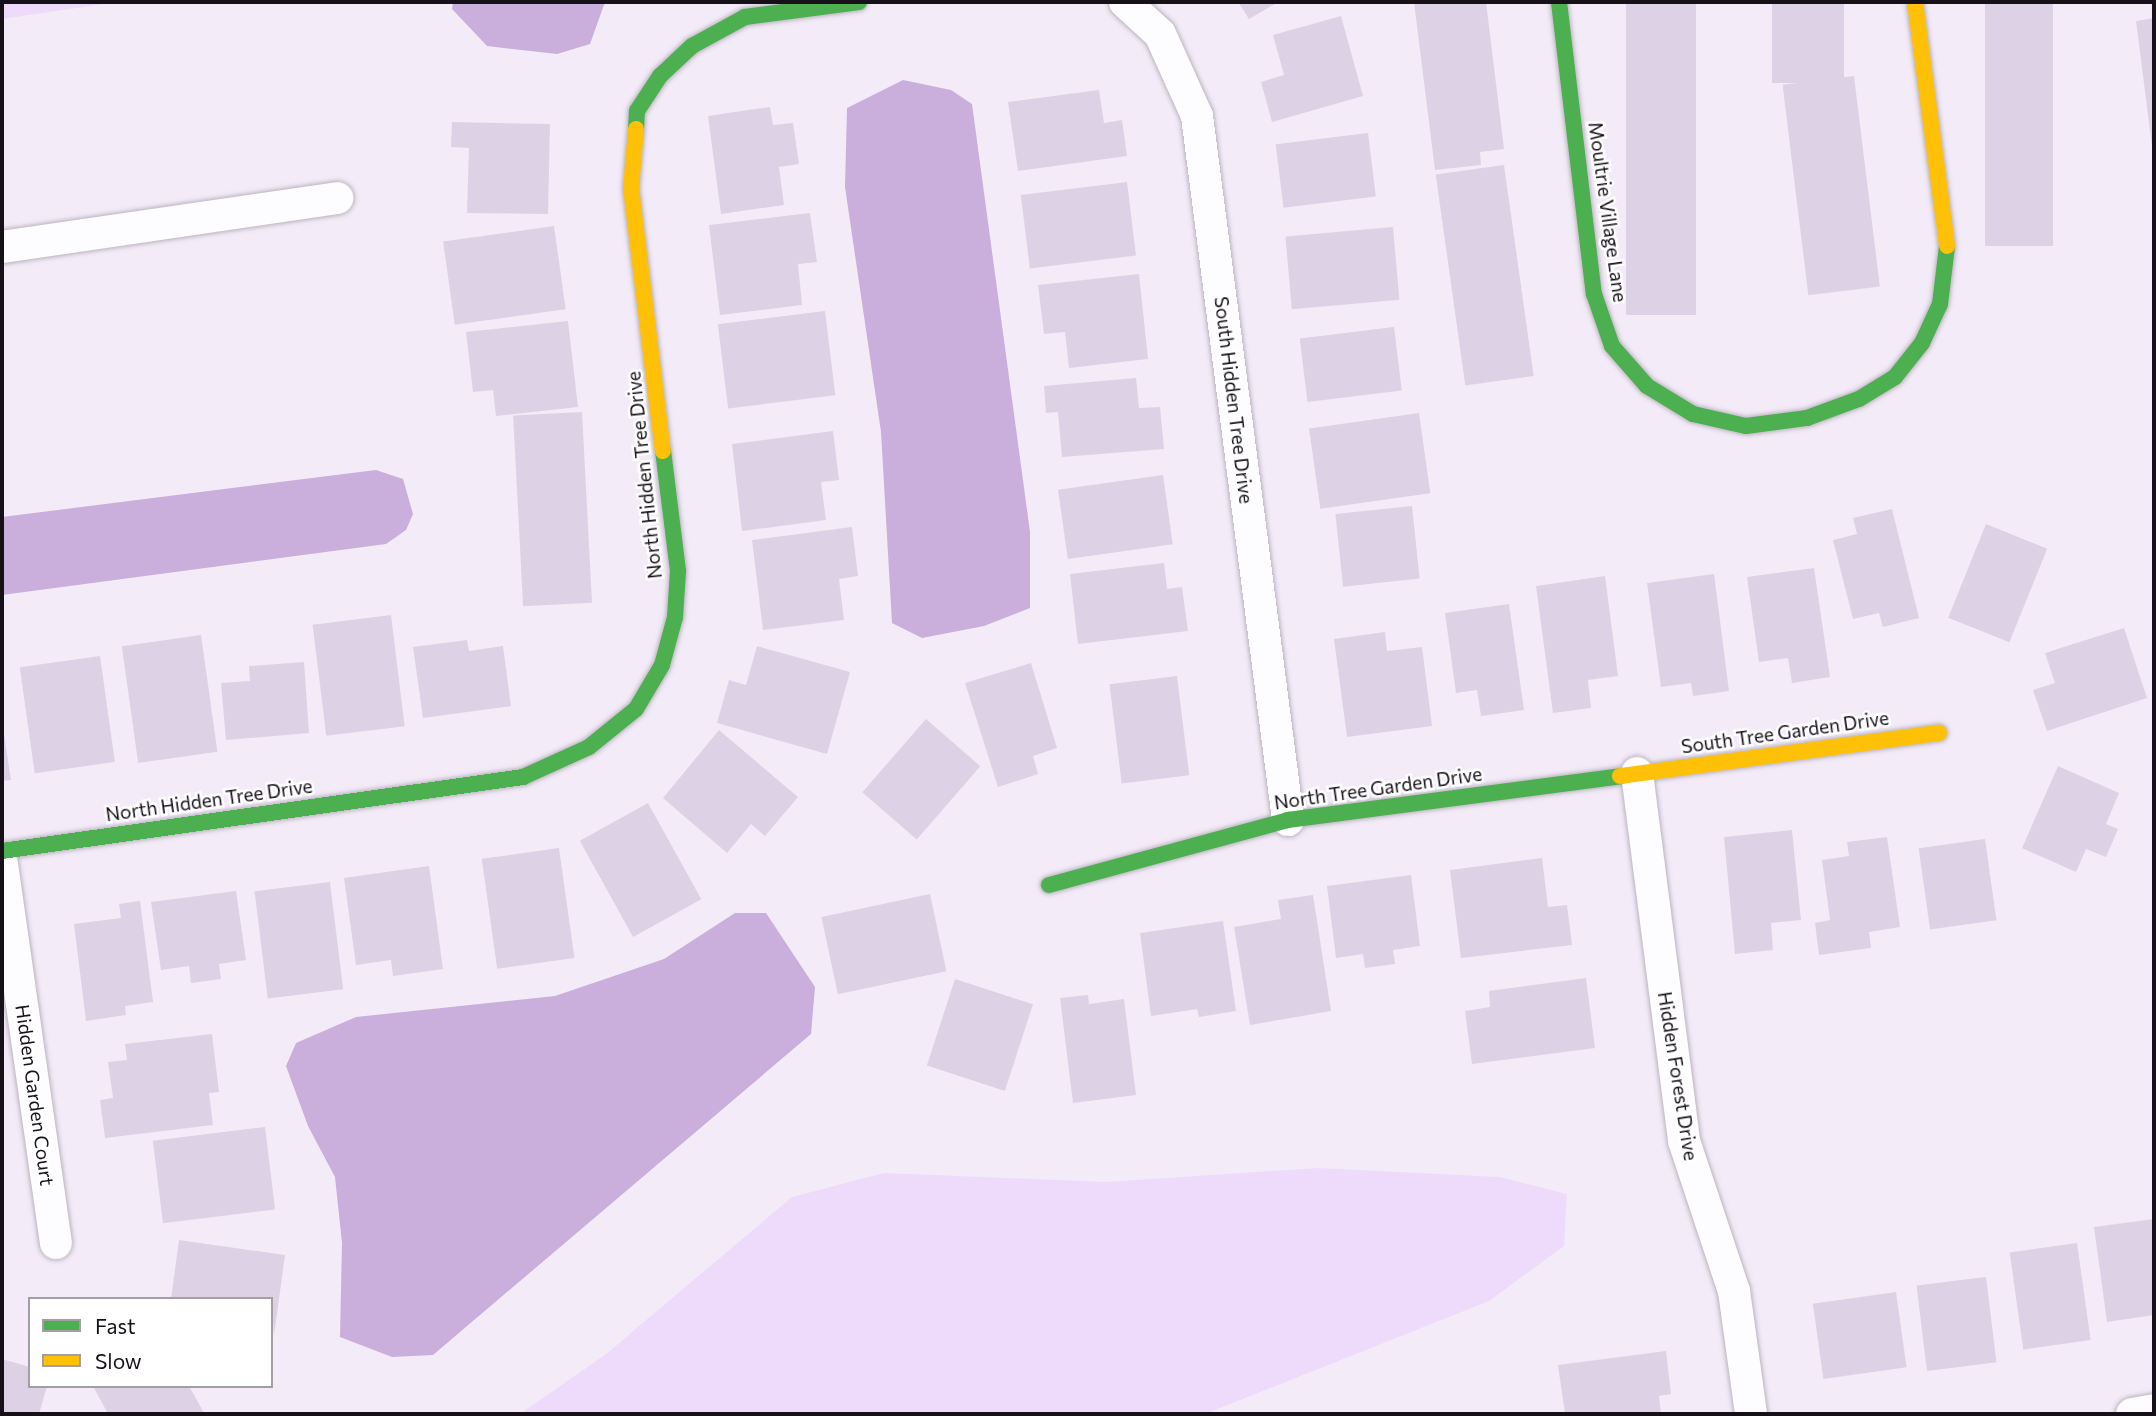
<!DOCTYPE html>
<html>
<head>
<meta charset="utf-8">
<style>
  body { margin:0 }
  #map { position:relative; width:2156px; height:1416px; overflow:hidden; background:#f3ebf8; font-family:Commissioner,sans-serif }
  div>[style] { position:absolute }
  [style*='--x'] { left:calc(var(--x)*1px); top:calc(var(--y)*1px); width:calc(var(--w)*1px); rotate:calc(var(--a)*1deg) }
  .green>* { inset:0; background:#eedbfb }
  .water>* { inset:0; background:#caaedc }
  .building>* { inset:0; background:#ddd2e5; transform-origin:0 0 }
  .roads { filter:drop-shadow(0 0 2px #bbb5bf) drop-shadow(0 0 2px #bbb5bf) }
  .street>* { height:32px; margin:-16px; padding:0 16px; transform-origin:16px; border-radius:16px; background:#fdfcfe }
  .fast>* { height:16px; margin:-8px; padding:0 8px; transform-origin:8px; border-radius:8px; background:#4caf50 }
  .slow>* { height:16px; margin:-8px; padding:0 8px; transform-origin:8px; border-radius:8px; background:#ffc107 }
  span { translate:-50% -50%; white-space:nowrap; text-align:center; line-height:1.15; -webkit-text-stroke:5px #fff; paint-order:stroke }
  .street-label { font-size:19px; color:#161019 }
  .frame { position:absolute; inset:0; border:4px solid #161019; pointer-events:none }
  .legend { position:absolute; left:28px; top:1297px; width:245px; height:91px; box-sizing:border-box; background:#fff; border:2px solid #a29fa3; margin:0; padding:9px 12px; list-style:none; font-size:21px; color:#161019 }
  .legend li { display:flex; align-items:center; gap:14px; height:35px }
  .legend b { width:35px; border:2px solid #a29fa3 }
</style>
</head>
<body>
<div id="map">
  <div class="green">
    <i style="clip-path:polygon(2px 2px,117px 2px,2px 19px)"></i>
    <i style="clip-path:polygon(1318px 1168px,1499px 1177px,1567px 1194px,1564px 1246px,1489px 1301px,1205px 1414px,520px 1414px,606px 1354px,792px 1197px,884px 1173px,1107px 1182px)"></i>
  </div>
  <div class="water">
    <i style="clip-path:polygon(453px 2px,605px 2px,590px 44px,557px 54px,487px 46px,452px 9px)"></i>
    <i style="clip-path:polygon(903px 80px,951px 90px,972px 104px,1030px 532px,1030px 608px,984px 626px,922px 638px,892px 623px,881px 432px,845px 187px,847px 108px)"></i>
    <i style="clip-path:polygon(376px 470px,403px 479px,413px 514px,406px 530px,386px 544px,2px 595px,2px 517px)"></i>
    <i style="clip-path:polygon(735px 913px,766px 913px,815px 987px,811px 1034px,433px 1355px,392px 1357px,340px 1337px,342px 1243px,335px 1177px,308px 1126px,286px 1066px,296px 1043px,356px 1017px,555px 996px,664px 959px)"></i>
  </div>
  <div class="building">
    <i style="clip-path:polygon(1238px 2px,1278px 2px,1249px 19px)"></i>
    <i style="clip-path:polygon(1414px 2px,1486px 2px,1504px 149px,1480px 152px,1481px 165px,1435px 170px)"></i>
    <i style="left:1626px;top:2px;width:70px;height:313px"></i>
    <i style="left:1772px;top:2px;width:72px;height:81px"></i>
    <i style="left:1985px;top:2px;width:68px;height:244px"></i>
    <i style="clip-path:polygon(1341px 16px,1363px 96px,1272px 122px,1261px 82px,1284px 75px,1273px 35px)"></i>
    <i style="clip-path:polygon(2154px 18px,2154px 154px,2153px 154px,2136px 21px)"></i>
    <i style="left:1854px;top:76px;width:212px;height:72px;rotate:83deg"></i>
    <i style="clip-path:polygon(1099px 90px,1104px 123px,1122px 120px,1127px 156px,1018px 171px,1008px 102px)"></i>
    <i style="clip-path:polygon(770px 107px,773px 125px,793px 123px,799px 164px,779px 167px,784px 205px,721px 214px,708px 116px)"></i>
    <i style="clip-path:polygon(452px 122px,550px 124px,548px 214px,467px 213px,469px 148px,451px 147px)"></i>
    <i style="left:1368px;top:133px;width:64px;height:93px;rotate:83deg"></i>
    <i style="left:1504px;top:165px;width:213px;height:69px;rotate:82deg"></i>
    <i style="left:1127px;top:182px;width:74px;height:107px;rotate:83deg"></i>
    <i style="clip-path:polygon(810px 213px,817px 262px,798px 264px,802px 305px,720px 315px,709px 225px)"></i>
    <i style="left:554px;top:226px;width:84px;height:112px;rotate:82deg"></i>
    <i style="left:1393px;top:227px;width:73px;height:108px;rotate:85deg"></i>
    <i style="clip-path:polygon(1139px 274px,1148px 359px,1069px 368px,1065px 332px,1044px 334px,1038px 285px)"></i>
    <i style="left:825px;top:311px;width:85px;height:108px;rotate:83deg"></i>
    <i style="clip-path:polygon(568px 321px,578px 407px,496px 416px,493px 390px,473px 392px,466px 332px)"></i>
    <i style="left:1394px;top:327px;width:64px;height:95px;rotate:83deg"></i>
    <i style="clip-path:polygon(1136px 378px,1139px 408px,1160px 407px,1164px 449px,1062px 457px,1058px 412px,1046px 413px,1044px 386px)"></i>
    <i style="left:582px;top:412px;width:191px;height:69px;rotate:87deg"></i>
    <i style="left:1419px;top:413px;width:81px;height:111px;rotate:82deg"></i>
    <i style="clip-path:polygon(833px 431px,839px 480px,821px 482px,826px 520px,742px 531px,732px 444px)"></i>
    <i style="left:1163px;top:475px;width:70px;height:106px;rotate:82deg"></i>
    <i style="left:1412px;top:506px;width:73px;height:77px;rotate:84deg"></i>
    <i style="clip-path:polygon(1892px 509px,1919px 618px,1883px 627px,1879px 613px,1853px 619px,1833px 540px,1857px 534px,1853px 518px)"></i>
    <i style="left:1986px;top:524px;width:66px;height:101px;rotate:22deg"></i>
    <i style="clip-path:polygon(852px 527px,858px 576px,839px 579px,844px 620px,763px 630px,752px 540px)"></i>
    <i style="clip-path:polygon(1164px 563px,1167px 589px,1182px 587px,1188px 631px,1078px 644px,1070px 574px)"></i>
    <i style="clip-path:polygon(1814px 568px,1830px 677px,1792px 683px,1788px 658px,1759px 662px,1747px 577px)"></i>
    <i style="clip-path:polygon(1714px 574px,1729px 691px,1693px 696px,1691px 683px,1661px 687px,1647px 583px)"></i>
    <i style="clip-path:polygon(1605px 576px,1618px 676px,1588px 680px,1591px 708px,1553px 713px,1536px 586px)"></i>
    <i style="clip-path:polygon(1509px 604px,1524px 710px,1481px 716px,1477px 690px,1456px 693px,1445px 613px)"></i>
    <i style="left:391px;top:615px;width:112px;height:79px;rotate:83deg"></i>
    <i style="clip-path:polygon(2124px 628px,2147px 698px,2047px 731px,2033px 690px,2055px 683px,2045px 653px)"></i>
    <i style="clip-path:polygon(1385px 632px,1387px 651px,1422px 647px,1432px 726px,1347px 737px,1334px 639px)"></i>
    <i style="left:201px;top:635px;width:118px;height:80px;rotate:82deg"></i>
    <i style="clip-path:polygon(467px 640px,469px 651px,503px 646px,511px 706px,423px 718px,413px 647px)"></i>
    <i style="clip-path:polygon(757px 646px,850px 672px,827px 754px,717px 723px,729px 680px,746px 685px)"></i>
    <i style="left:100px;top:656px;width:107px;height:81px;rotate:82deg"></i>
    <i style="clip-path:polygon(304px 662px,309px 733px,226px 740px,221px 683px,250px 681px,249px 666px)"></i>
    <i style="clip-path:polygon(1031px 663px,1057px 748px,1033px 756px,1038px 774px,998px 787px,965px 683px)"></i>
    <i style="left:1177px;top:676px;width:100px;height:68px;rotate:83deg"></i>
    <i style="left:926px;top:719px;width:72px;height:97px;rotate:41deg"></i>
    <i style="clip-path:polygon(2px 721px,11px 780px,2px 781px)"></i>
    <i style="clip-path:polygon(719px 730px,798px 797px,765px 836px,751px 824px,727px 853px,663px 798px)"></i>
    <i style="clip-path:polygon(2058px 766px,2119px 793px,2106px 824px,2118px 829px,2106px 857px,2086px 849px,2076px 872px,2022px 848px)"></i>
    <i style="left:648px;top:803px;width:110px;height:78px;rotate:61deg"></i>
    <i style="clip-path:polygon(1792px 830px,1801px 920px,1771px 923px,1773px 950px,1735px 954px,1724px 837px)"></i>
    <i style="clip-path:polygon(1887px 837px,1900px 927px,1869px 932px,1871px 948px,1819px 955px,1815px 923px,1830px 920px,1822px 860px,1849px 856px,1847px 842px)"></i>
    <i style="left:1985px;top:839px;width:82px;height:67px;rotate:82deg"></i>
    <i style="left:559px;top:848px;width:111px;height:78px;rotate:82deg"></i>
    <i style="clip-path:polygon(1542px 858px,1548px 907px,1567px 905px,1572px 945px,1461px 958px,1450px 870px)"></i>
    <i style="clip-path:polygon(429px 866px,443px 969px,393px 976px,391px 960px,356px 965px,344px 878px)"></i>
    <i style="clip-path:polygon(1411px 875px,1420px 946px,1393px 950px,1395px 964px,1365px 968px,1363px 954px,1336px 958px,1327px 886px)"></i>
    <i style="left:330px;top:882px;width:108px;height:76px;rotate:83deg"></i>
    <i style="clip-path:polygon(236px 891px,246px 960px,219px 964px,221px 979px,191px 983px,189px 966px,161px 970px,151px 902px)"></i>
    <i style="left:930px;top:894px;width:79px;height:111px;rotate:78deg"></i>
    <i style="clip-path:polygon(1313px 895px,1331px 1011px,1250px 1025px,1234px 927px,1281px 919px,1278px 900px)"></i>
    <i style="clip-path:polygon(140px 901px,153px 1002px,125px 1006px,126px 1015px,86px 1021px,74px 924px,121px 918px,119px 904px)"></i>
    <i style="clip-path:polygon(1223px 921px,1236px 1011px,1199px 1017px,1197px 1009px,1151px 1016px,1140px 933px)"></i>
    <i style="clip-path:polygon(1586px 978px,1595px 1048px,1472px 1064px,1465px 1011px,1490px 1007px,1489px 991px)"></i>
    <i style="left:955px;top:979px;width:82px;height:91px;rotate:18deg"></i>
    <i style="clip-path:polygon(1088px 995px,1089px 1004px,1124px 999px,1136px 1095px,1073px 1103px,1060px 998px)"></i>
    <i style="clip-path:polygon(212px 1034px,219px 1092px,209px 1093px,213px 1125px,105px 1138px,100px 1100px,113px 1098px,108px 1062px,127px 1060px,125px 1044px)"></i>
    <i style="left:265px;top:1127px;width:83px;height:113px;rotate:83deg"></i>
    <i style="clip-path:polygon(2154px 1219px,2154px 1315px,2107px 1322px,2094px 1227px)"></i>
    <i style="clip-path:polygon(179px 1240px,285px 1255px,274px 1335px,271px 1299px,171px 1299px)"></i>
    <i style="left:2077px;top:1243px;width:98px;height:68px;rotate:82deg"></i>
    <i style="left:1986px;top:1277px;width:86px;height:70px;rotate:83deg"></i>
    <i style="left:1896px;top:1292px;width:76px;height:84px;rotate:82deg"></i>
    <i style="clip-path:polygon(1666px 1351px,1671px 1394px,1659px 1396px,1661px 1414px,1565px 1414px,1558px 1365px)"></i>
    <i style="clip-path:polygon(2px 1359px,30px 1367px,30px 1386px,47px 1386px,39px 1414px,2px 1414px)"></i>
    <i style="clip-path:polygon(93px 1386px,189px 1386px,204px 1413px,108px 1414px)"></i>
  </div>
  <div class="roads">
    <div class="street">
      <i style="--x:1125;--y:2;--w:47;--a:42.4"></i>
      <i style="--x:1160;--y:34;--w:90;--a:65.7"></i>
      <i style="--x:1197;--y:116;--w:710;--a:82.63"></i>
      <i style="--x:2;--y:247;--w:339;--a:-8.3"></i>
      <i style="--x:1637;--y:773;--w:371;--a:82.7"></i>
      <i style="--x:1684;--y:1141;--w:158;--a:71.6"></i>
      <i style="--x:1734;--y:1291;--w:124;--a:82.1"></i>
      <i style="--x:2;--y:864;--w:383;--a:81.9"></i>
      <i style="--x:2132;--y:1414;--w:22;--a:-10"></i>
    </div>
    <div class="fast">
      <i style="--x:1559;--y:2;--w:294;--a:83.2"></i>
      <i style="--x:1594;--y:294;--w:55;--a:70.9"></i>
      <i style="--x:1612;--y:346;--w:53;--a:48.8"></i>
      <i style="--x:1647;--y:386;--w:54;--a:31.3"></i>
      <i style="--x:1693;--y:414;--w:54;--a:12.8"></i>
      <i style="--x:1746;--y:426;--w:62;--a:-7.5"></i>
      <i style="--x:1807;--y:418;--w:55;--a:-20.1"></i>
      <i style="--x:1859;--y:399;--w:42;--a:-31.4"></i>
      <i style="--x:1895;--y:377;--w:43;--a:-51.5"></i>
      <i style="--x:1922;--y:343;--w:43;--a:-65.2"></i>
      <i style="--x:1940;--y:304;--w:58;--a:-83.1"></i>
      <i style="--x:636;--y:129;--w:18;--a:-87"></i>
      <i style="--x:637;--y:111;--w:42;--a:-56.7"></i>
      <i style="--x:660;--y:76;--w:44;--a:-43.2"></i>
      <i style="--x:692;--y:46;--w:60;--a:-28.7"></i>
      <i style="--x:745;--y:17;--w:115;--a:-7.5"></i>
      <i style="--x:2;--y:851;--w:526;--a:-8.08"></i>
      <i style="--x:523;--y:777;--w:72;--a:-24.4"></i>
      <i style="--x:589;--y:747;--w:60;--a:-39"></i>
      <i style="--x:636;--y:709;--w:51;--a:-59.4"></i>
      <i style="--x:662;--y:665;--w:50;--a:-74.8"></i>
      <i style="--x:675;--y:617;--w:46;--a:-86.3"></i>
      <i style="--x:678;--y:571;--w:121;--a:-97.1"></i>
      <i style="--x:1049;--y:885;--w:248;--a:-15.2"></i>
      <i style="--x:1288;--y:820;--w:335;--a:-7.5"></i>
    </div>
    <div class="slow">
      <i style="--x:1915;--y:2;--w:246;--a:82.5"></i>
      <i style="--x:636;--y:129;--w:59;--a:94.8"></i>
      <i style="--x:631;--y:188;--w:265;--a:83.1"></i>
      <i style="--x:1620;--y:776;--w:322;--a:-7.7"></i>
    </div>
  </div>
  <div class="street-label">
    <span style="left:1608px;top:212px;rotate:82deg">Moultrie Village Lane</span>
    <span style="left:1234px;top:400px;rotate:83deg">South Hidden Tree Drive</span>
    <span style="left:644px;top:475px;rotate:-96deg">North Hidden Tree Drive</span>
    <span style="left:1785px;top:732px;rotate:-8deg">South Tree Garden Drive</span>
    <span style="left:1378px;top:788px;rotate:-8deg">North Tree Garden Drive</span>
    <span style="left:209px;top:800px;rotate:-8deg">North Hidden Tree Drive</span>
    <span style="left:1678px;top:1076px;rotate:81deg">Hidden Forest Drive</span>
    <span style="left:35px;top:1095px;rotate:82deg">Hidden Garden Court</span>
  </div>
  <div class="frame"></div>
  <ul class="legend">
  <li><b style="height:9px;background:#4caf50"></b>Fast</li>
  <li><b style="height:9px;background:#ffc107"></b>Slow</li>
  </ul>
</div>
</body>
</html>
